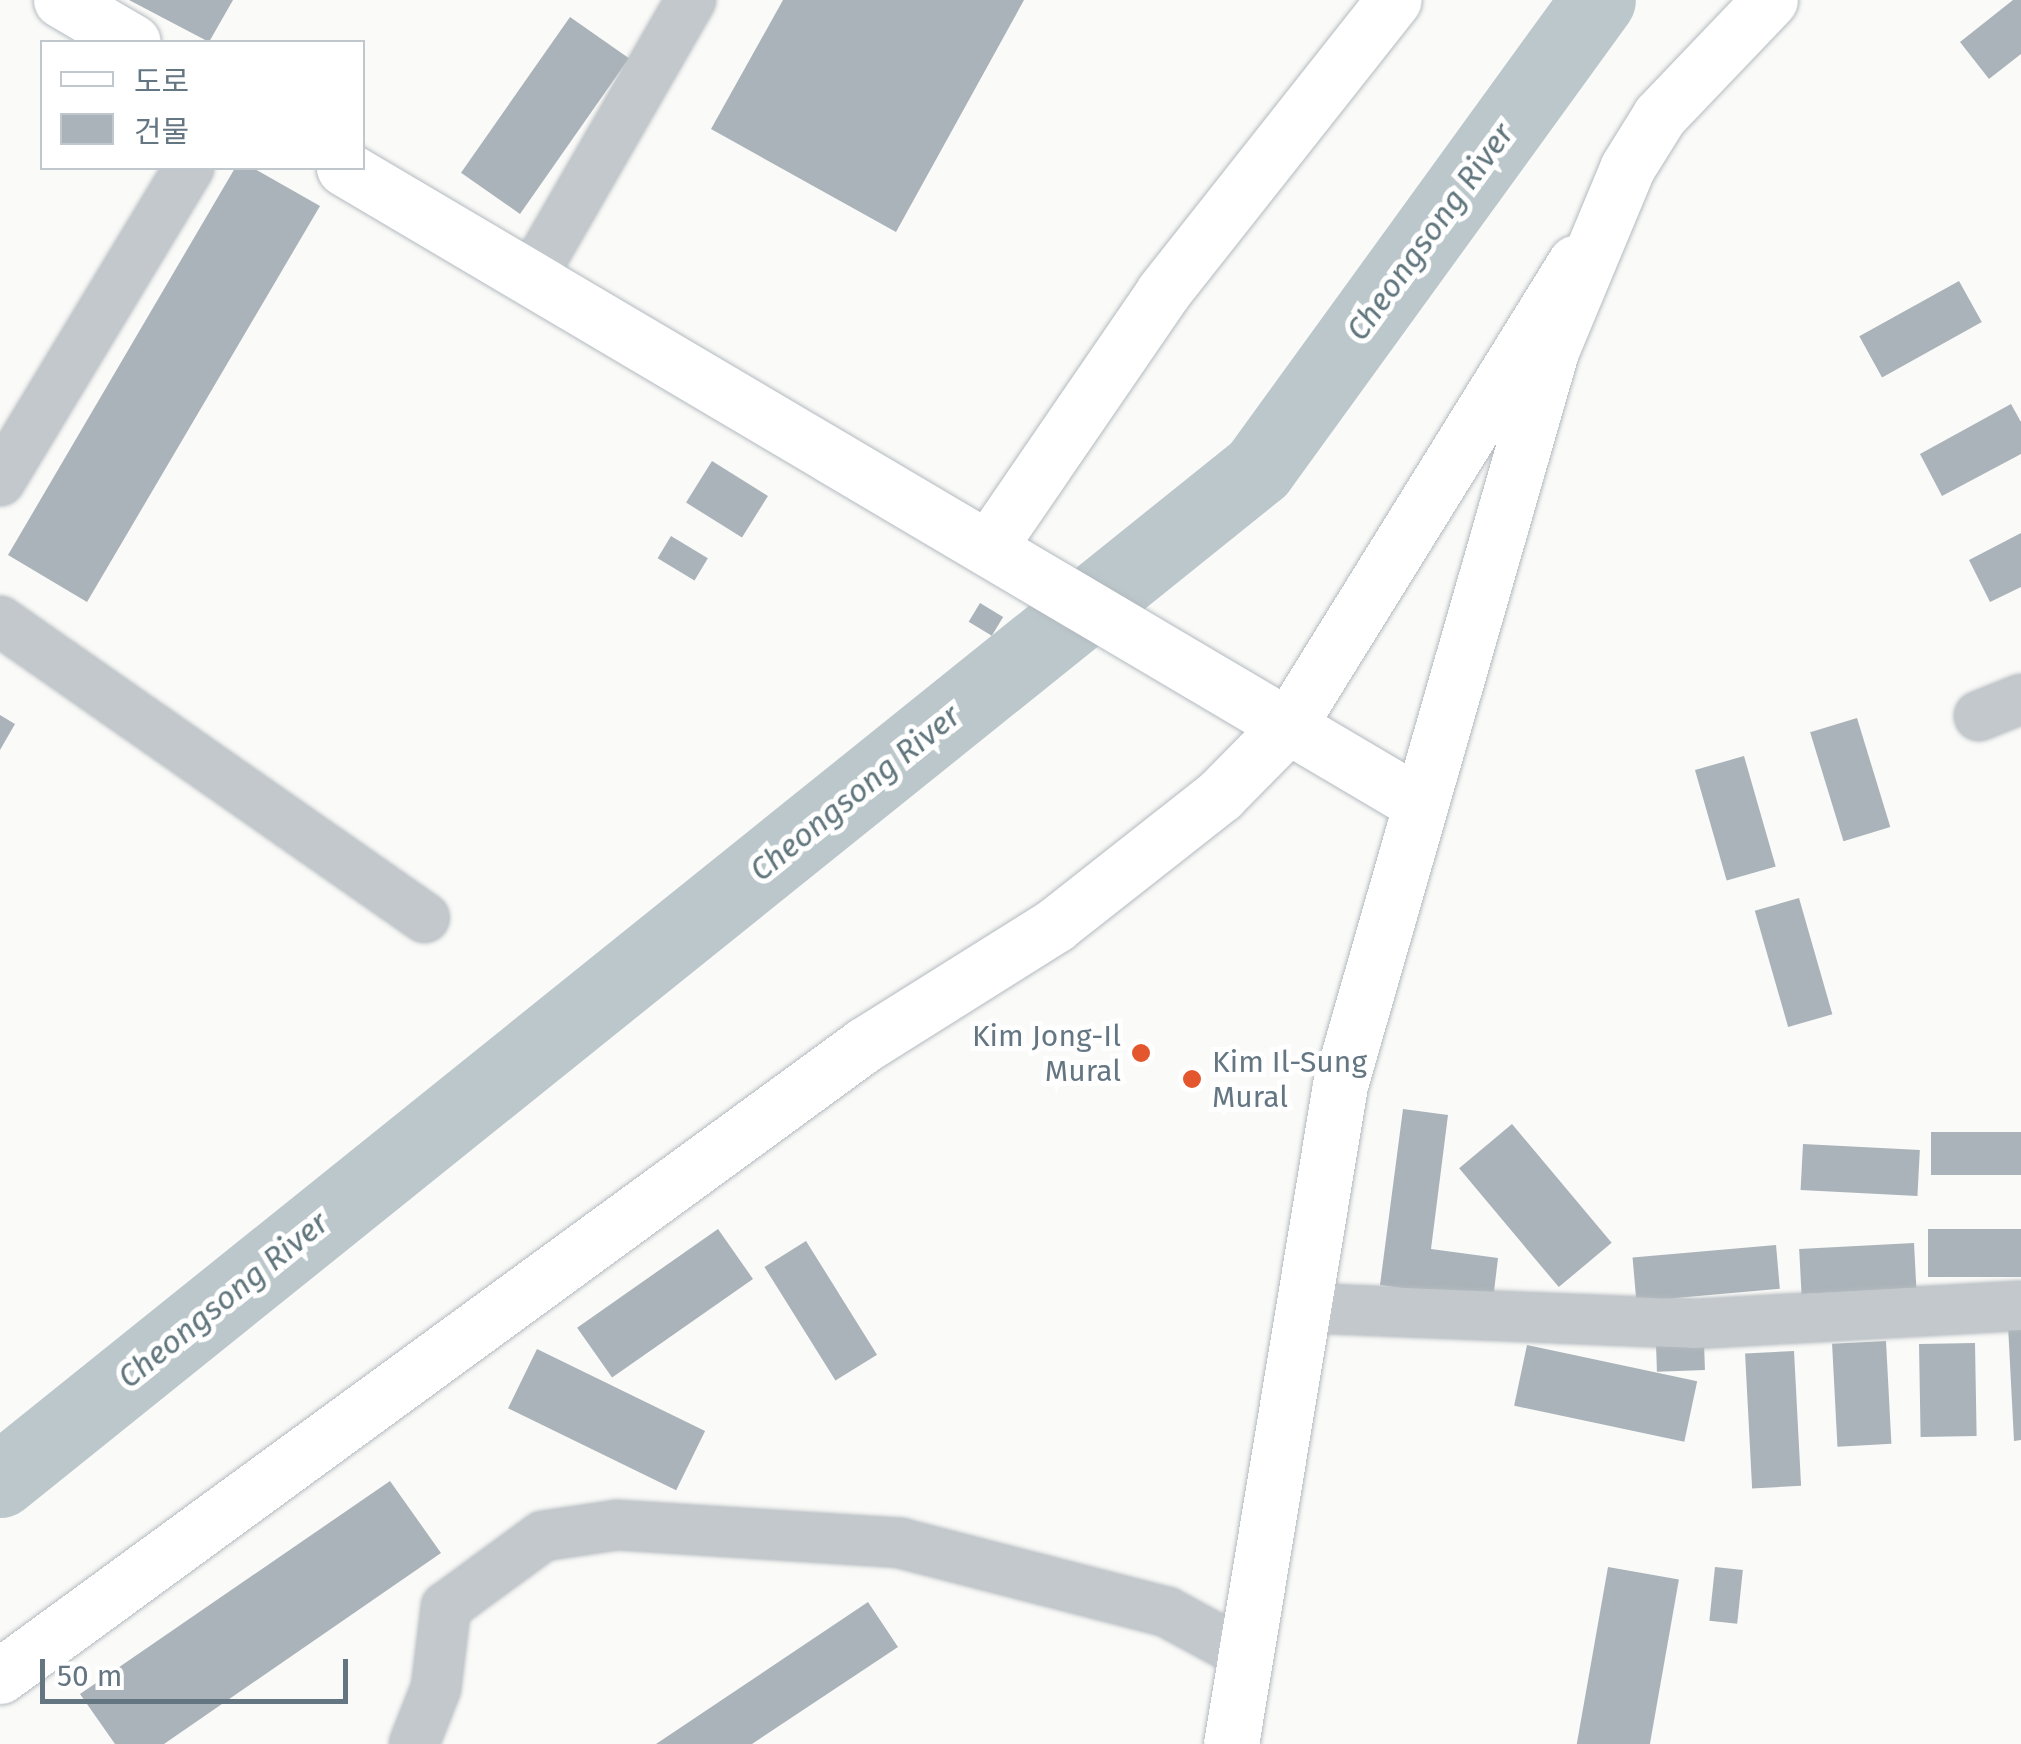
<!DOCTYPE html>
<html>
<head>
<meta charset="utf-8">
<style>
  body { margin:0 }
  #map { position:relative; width:2021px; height:1744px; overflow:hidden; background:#fafaf8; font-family:"Fira Sans","Noto Sans KR",sans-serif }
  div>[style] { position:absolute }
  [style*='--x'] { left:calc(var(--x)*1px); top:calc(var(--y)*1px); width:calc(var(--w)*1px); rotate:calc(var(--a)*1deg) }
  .river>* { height:75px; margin:-37.5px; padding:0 37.5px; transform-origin:37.5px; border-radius:37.5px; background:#bbc7cb }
  .building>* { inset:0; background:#aab3b9; transform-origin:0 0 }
  .roads { filter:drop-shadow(0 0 2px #b3babf) drop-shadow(0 0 2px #b3babf) }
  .street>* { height:48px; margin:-24px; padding:0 24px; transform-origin:24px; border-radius:24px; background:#c3c8cc }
  .secondary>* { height:55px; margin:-27.5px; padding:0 27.5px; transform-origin:27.5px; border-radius:27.5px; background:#fff }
  .primary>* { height:55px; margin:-27.5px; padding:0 27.5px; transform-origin:27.5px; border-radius:27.5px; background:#fff }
  .dots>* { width:28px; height:28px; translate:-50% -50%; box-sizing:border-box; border:5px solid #fff; border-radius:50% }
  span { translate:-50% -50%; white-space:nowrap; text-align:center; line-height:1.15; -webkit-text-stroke:10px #fff; paint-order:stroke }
  .poi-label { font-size:30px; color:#657683 }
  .right { translate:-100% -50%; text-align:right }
  .left { translate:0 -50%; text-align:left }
  .water-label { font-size:32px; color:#60757c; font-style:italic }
  .legend { position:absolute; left:40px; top:40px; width:325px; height:130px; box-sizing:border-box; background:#fff; border:2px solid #c1c8cd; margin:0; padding:12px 18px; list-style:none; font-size:30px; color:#657683 }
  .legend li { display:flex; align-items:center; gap:20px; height:50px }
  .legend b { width:50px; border:2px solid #c1c8cd }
  .scale { position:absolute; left:40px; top:1659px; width:308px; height:45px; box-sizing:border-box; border:5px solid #657683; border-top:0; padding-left:12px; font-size:30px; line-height:35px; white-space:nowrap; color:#657683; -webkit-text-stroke:8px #fff; paint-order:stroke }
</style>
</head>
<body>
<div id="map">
  <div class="river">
    <i style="--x:0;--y:1480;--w:1614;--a:-38.79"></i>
    <i style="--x:1258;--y:469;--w:579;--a:-54.06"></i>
  </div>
  <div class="building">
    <i style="clip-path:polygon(129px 0,233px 0,209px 42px)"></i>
    <i style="clip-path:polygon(783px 0,1024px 0,896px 232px,711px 129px)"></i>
    <i style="clip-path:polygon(2013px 0,2021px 0,2021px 54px,1989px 79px,1960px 42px)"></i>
    <i style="left:570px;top:17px;width:72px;height:190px;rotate:35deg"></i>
    <i style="clip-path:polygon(235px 168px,253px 168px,320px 206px,87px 602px,8px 555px)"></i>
    <i style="left:1959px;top:281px;width:47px;height:114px;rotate:61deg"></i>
    <i style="clip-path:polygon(2011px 404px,2021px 422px,2021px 454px,1942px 496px,1920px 454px)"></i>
    <i style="left:712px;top:461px;width:66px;height:49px;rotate:32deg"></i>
    <i style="clip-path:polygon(2021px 533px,2021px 587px,1990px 602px,1969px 560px)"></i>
    <i style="left:671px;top:536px;width:43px;height:26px;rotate:31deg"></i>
    <i style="left:980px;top:603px;width:27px;height:22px;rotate:31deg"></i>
    <i style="clip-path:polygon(0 715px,15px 724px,0 750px)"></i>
    <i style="left:1857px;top:718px;width:114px;height:49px;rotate:73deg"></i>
    <i style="left:1744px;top:756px;width:115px;height:51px;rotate:74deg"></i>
    <i style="left:1799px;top:898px;width:121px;height:46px;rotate:74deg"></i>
    <i style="clip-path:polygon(1403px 1109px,1448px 1115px,1431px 1249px,1498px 1258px,1493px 1300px,1380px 1285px)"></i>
    <i style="left:1512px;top:1124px;width:155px;height:69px;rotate:50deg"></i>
    <i style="left:2021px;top:1132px;width:43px;height:90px;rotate:90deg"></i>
    <i style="left:1803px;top:1144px;width:117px;height:46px;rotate:3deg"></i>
    <i style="left:718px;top:1229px;width:61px;height:172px;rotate:55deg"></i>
    <i style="left:2021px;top:1229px;width:48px;height:93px;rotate:90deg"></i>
    <i style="left:806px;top:1241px;width:134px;height:49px;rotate:58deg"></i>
    <i style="left:1914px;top:1243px;width:45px;height:115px;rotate:87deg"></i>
    <i style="left:1776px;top:1245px;width:44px;height:144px;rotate:85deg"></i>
    <i style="clip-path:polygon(2021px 1324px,2021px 1440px,2014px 1441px,2008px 1325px)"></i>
    <i style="left:1886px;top:1341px;width:103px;height:54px;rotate:87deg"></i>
    <i style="left:1704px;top:1343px;width:27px;height:48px;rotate:88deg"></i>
    <i style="left:1975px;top:1343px;width:93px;height:56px;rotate:89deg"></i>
    <i style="left:1527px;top:1345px;width:174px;height:62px;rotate:12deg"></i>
    <i style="left:537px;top:1349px;width:187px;height:66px;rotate:26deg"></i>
    <i style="left:1794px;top:1351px;width:135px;height:49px;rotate:87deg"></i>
    <i style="clip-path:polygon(390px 1481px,441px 1553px,164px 1744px,115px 1744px,80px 1694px)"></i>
    <i style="left:1608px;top:1567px;width:72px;height:180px;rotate:10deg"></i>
    <i style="left:1715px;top:1567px;width:28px;height:54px;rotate:6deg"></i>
    <i style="clip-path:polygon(868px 1602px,898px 1647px,752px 1744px,656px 1744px)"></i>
  </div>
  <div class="roads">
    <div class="street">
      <i style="--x:531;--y:278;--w:321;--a:-60.1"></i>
      <i style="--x:0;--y:481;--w:366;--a:-58.9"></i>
      <i style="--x:0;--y:621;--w:518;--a:34.95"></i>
      <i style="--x:1979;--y:716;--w:45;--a:-22"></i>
      <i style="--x:1304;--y:1308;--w:390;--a:2.3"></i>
      <i style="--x:1694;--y:1324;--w:327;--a:-3.2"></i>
      <i style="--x:414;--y:1744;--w:60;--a:-68.6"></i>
      <i style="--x:436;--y:1688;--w:82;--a:-83"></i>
      <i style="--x:446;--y:1607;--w:120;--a:-36.2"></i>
      <i style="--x:543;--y:1536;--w:75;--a:-8.5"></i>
      <i style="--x:617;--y:1525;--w:284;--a:3.6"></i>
      <i style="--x:900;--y:1543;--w:276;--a:14.5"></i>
      <i style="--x:1167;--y:1612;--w:92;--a:28.5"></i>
    </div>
    <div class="secondary">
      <i style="--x:61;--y:0;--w:83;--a:30.3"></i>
      <i style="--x:344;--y:168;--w:1244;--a:30.58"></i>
      <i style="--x:988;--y:548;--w:310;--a:-55.6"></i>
      <i style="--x:1163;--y:292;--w:372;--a:-51.7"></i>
      <i style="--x:0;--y:1676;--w:1070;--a:-36.14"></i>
      <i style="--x:864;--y:1045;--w:226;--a:-32.1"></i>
      <i style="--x:1055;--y:925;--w:210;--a:-38.2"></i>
      <i style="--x:1220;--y:795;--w:97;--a:-45.4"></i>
      <i style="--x:1288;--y:726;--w:545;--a:-58.21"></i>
    </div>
    <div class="primary">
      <i style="--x:1231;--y:1744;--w:668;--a:-80.61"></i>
      <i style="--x:1340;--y:1085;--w:764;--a:-73.96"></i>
      <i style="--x:1551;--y:351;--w:198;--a:-67.4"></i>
      <i style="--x:1627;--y:168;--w:62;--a:-58.1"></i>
      <i style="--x:1660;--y:115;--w:159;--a:-46.3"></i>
    </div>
  </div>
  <div class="dots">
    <i style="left:1141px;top:1053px;background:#e4572e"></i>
    <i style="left:1192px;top:1079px;background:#e4572e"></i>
  </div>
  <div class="poi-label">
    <span class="right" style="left:1121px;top:1053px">Kim Jong-Il<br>Mural</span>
    <span class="left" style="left:1212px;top:1079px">Kim Il-Sung<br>Mural</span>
  </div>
  <div class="water-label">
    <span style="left:1430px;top:232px;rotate:-54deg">Cheongsong River</span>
    <span style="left:855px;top:793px;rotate:-39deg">Cheongsong River</span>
    <span style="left:223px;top:1300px;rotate:-39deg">Cheongsong River</span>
  </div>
  <ul class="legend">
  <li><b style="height:12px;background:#fff"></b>도로</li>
  <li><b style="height:28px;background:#aab3b9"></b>건물</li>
  </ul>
  <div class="scale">50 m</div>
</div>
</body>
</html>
